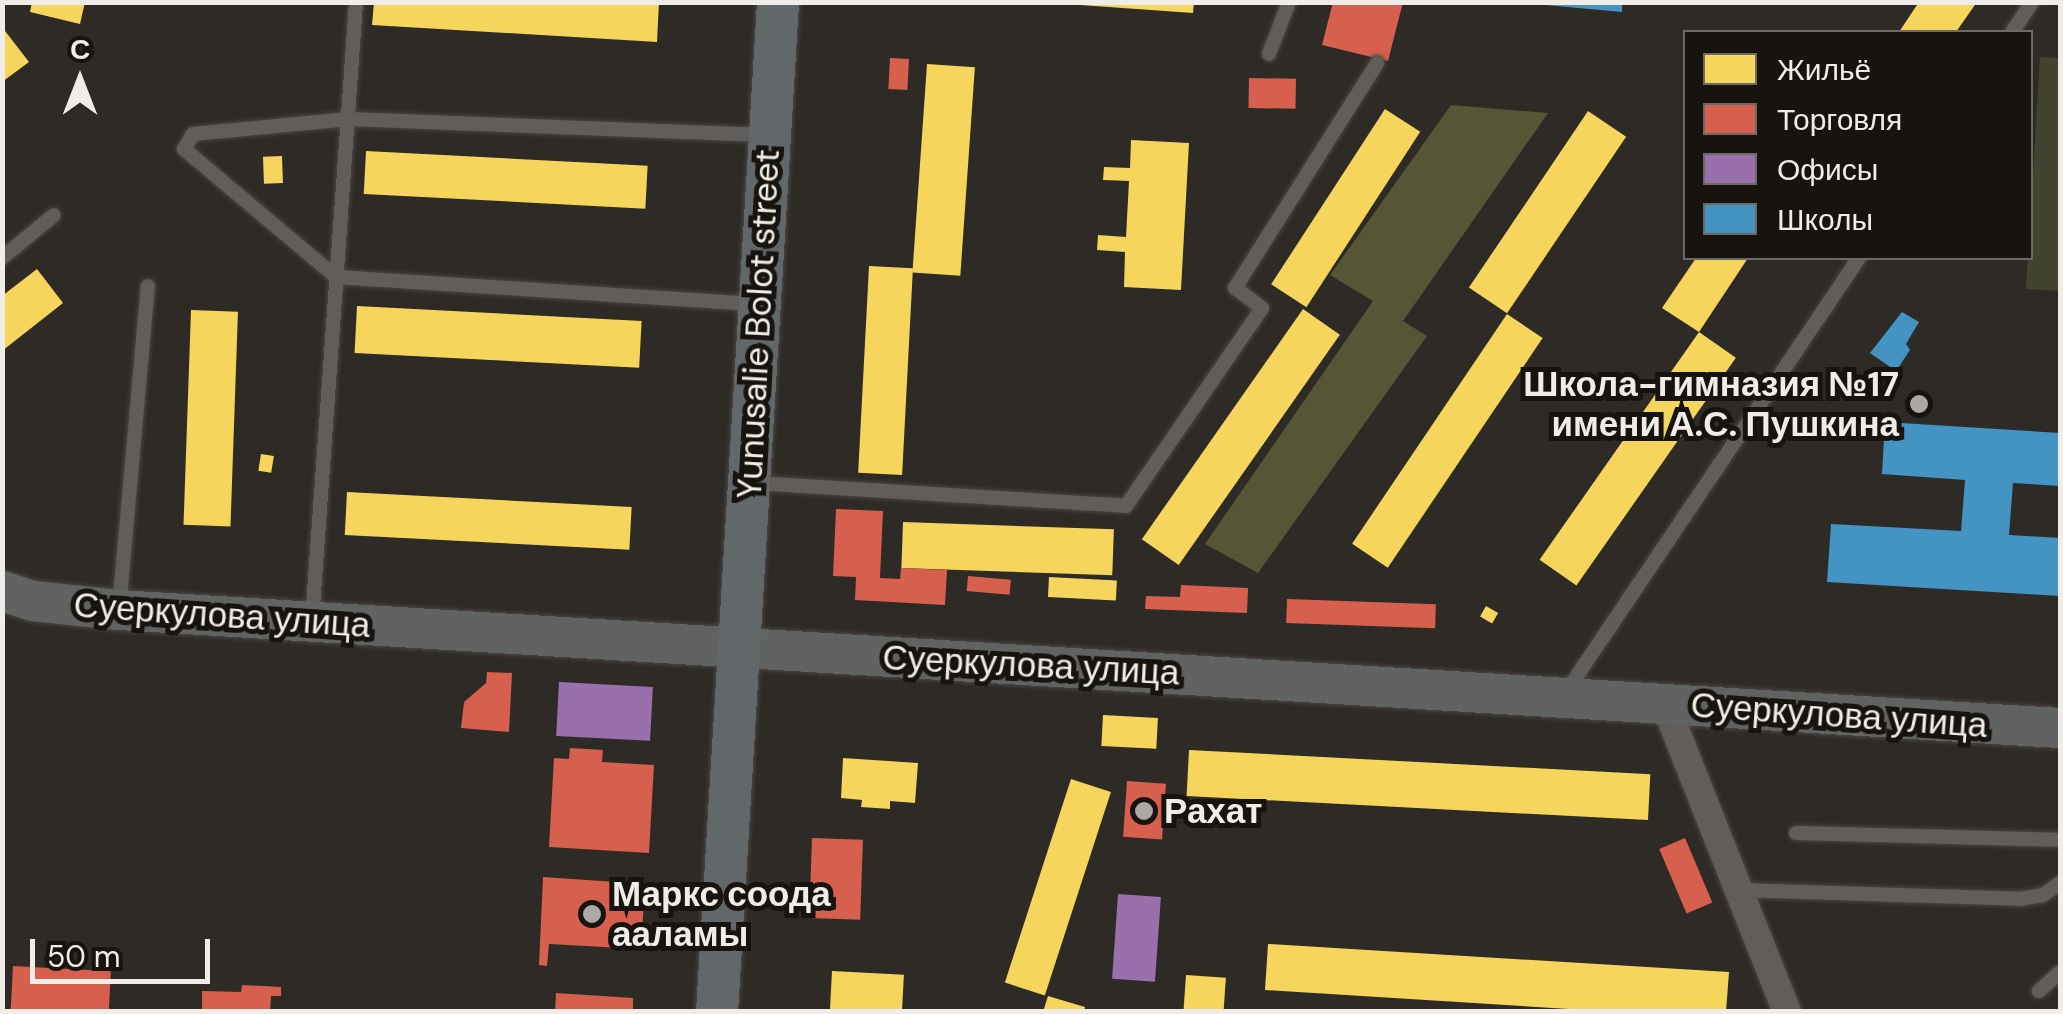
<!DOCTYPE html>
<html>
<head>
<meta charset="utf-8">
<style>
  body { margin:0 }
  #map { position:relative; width:2063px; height:1014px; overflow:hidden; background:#2e2a26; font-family:"DM Sans",sans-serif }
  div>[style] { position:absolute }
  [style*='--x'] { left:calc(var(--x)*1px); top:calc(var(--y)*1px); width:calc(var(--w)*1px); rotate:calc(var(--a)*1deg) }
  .green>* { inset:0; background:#434430 }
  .forest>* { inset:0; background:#545636 }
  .homes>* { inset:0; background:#f6d55c; transform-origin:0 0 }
  .shops>* { inset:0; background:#d6604d; transform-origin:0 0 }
  .offices>* { inset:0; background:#9970ab; transform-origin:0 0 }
  .schools>* { inset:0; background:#4393c3 }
  .roads { filter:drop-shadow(0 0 2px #4a4643) drop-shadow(0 0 2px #4a4643) }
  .lane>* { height:14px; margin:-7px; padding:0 7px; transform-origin:7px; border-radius:7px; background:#605d5a }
  .street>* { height:28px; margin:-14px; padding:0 14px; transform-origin:14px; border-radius:14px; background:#605d5a }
  .secondary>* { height:40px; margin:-20px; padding:0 20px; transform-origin:20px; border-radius:20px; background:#616262 }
  .primary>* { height:42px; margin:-21px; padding:0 21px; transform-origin:21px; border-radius:21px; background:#626769 }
  .dots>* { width:28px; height:28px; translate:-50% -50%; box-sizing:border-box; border:5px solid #171410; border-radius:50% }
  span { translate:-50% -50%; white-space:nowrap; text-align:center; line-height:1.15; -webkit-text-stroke:10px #171410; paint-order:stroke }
  .street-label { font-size:35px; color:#f0ece7 }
  .poi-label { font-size:35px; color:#f0ece7; font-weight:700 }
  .right { translate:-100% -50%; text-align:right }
  .left { translate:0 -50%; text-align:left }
  .frame { position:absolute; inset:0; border:5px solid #f0ece7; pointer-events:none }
  .legend { position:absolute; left:1683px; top:30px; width:350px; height:230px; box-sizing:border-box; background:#171410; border:2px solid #6e6a66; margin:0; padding:12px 18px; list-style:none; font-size:30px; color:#f0ece7 }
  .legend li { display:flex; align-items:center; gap:20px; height:50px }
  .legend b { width:50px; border:2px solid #6e6a66 }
  .north { position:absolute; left:30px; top:30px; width:100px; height:100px; -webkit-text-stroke:8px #171410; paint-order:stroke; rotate:0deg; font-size:28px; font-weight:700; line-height:40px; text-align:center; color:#f0ece7 }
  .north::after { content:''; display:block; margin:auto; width:35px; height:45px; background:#f0ece7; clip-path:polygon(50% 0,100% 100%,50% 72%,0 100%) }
  .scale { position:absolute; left:30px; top:939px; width:180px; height:45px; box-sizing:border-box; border:5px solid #f0ece7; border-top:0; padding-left:12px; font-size:30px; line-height:35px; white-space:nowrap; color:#f0ece7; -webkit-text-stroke:8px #171410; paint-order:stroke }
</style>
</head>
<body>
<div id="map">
  <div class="green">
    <i style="clip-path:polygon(2040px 57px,2060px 58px,2060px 291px,2026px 289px)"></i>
  </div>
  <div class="forest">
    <i style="clip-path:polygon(1451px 105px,1548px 113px,1403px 321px,1427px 336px,1258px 573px,1205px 544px,1373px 301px,1330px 275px)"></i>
  </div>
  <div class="homes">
    <i style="clip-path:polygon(32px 2px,85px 2px,80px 24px,30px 12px)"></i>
    <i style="clip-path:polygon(374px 2px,659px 2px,657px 42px,372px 25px)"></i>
    <i style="clip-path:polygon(1038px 2px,1194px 2px,1193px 13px)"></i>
    <i style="clip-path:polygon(1919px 2px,1977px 2px,1956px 32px,1899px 32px)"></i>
    <i style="clip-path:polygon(2px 27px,29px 62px,2px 82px)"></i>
    <i style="left:927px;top:64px;width:48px;height:209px;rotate:4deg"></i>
    <i style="left:1385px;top:109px;width:42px;height:209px;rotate:33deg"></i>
    <i style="left:1588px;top:111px;width:46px;height:213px;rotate:34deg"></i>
    <i style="clip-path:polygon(1131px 140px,1189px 143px,1181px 290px,1124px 287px,1125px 252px,1097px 250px,1098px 235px,1126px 237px,1129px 181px,1103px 180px,1104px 167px,1130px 168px)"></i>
    <i style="left:366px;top:151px;width:282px;height:43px;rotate:3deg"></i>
    <i style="left:282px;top:156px;width:27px;height:19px;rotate:88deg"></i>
    <i style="clip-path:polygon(1696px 258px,1748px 258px,1699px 332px,1662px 308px)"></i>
    <i style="left:869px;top:266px;width:44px;height:207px;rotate:3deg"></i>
    <i style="clip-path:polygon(37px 269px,63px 303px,2px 351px,2px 296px)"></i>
    <i style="left:357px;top:306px;width:285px;height:47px;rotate:3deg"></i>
    <i style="left:1303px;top:309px;width:45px;height:281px;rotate:35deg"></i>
    <i style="left:191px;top:310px;width:47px;height:215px;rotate:2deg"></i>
    <i style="left:1507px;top:314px;width:43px;height:277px;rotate:34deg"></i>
    <i style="left:1699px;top:332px;width:45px;height:278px;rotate:35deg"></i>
    <i style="left:261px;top:454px;width:13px;height:17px;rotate:9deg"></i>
    <i style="left:347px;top:492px;width:285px;height:43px;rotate:3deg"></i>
    <i style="left:903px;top:522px;width:211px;height:46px;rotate:2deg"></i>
    <i style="left:1049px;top:577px;width:68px;height:20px;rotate:3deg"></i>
    <i style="left:1486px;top:606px;width:14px;height:12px;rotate:30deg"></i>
    <i style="left:1103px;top:715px;width:55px;height:31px;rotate:3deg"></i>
    <i style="left:1189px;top:750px;width:462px;height:46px;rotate:3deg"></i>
    <i style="clip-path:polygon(843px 758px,918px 763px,915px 803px,890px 801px,890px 809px,861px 807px,862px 800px,841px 798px)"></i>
    <i style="left:1071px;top:779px;width:42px;height:214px;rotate:18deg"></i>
    <i style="clip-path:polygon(1268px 944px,1729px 972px,1726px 1012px,1617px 1012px,1265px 990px)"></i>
    <i style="left:832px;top:971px;width:72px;height:38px;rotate:3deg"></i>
    <i style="left:1186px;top:975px;width:40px;height:37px;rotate:4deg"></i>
    <i style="clip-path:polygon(1048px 996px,1085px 1007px,1084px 1012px,1043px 1012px)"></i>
  </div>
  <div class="shops">
    <i style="clip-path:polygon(1333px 2px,1403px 2px,1388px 61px,1322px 45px)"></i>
    <i style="left:890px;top:58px;width:19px;height:31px;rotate:3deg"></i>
    <i style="left:1249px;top:78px;width:47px;height:30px;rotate:1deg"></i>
    <i style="clip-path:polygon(836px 509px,883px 511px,880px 578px,900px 579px,901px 568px,947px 570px,945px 605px,855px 600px,856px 577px,833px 576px)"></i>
    <i style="left:968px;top:576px;width:43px;height:15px;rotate:5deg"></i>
    <i style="clip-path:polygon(1181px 585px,1248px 588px,1247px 613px,1145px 609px,1146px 596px,1180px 597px)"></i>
    <i style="left:1287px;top:599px;width:149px;height:24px;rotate:2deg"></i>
    <i style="clip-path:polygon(487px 672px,512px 673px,509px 732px,461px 728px,464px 702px,486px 683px)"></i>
    <i style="clip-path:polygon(570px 748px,603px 750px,602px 762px,654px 765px,649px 853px,549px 847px,554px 758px,569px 759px)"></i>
    <i style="left:1127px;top:781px;width:39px;height:56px;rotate:4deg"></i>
    <i style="left:812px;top:838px;width:51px;height:80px;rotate:2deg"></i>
    <i style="left:1685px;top:838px;width:70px;height:28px;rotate:67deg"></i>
    <i style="clip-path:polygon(543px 877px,645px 884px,641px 949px,549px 944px,547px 966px,539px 965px)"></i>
    <i style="left:13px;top:966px;width:98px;height:45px;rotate:3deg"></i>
    <i style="clip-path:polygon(242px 985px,281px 987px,281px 996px,271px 996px,270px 1012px,202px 1012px,202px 991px,241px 992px)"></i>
    <i style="clip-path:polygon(556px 993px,633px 998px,633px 1011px,555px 1012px)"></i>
  </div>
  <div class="offices">
    <i style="left:559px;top:682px;width:94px;height:54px;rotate:3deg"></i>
    <i style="left:1118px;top:894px;width:43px;height:85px;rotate:4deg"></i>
  </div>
  <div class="schools">
    <i style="clip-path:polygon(1513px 2px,1622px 2px,1622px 12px)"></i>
    <i style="clip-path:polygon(1902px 312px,1919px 322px,1906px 344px,1910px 350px,1896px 371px,1870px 353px)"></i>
    <i style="clip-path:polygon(1885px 422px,2060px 433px,2060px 486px,2013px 483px,2009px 535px,2060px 538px,2060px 596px,1827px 582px,1831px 524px,1961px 531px,1965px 480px,1882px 474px)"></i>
  </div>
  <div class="roads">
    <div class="lane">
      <i style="--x:2012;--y:32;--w:36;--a:-56"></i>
      <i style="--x:1269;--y:54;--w:56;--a:-69"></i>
      <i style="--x:2;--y:258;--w:67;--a:-39.6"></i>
      <i style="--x:755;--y:304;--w:420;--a:-176.3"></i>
      <i style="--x:336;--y:277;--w:199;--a:-139.9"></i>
      <i style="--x:184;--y:149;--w:17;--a:-59"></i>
      <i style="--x:193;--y:134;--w:157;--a:-5.5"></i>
      <i style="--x:349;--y:119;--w:415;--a:2.2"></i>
      <i style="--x:754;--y:483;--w:373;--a:3.5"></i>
      <i style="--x:1126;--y:506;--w:240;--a:-55.5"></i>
      <i style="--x:1262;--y:308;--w:34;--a:-143"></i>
      <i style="--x:1235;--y:288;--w:266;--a:-57.7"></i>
      <i style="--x:119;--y:609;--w:324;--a:-84.9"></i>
      <i style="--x:312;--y:621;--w:621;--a:-85.93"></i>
      <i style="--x:1566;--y:692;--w:524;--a:-55.98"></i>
      <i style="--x:1796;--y:833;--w:264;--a:1.5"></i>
      <i style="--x:1739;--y:890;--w:281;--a:1.8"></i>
      <i style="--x:2020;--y:899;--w:23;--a:-10"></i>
      <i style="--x:2043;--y:895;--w:21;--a:-35"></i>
      <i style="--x:2039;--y:991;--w:28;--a:-42"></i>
    </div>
    <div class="street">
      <i style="--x:1665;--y:704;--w:331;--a:68.4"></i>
    </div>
    <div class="secondary">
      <i style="--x:2;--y:591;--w:33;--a:18"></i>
      <i style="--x:33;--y:601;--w:86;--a:6"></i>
      <i style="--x:119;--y:610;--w:1945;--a:3.48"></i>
    </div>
    <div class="primary">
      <i style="--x:717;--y:1012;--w:1012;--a:-86.54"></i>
    </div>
  </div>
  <div class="dots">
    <i style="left:1919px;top:404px;background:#aca8a3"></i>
    <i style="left:1144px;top:811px;background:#aca8a3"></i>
    <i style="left:592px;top:914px;background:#aca8a3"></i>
  </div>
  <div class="street-label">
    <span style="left:758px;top:324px;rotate:-87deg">Yunusalie Bolot street</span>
    <span style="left:222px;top:615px;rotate:4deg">Суеркулова улица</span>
    <span style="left:1031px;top:665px;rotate:3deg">Суеркулова улица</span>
    <span style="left:1839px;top:715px;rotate:4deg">Суеркулова улица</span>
  </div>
  <div class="poi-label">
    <span class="right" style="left:1899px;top:404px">Школа-гимназия №17<br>имени А.С. Пушкина</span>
    <span class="left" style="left:1164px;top:811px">Рахат</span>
    <span class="left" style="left:612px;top:914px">Маркс соода<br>ааламы</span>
  </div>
  <div class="frame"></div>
  <ul class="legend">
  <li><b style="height:28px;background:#f6d55c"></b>Жильё</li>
  <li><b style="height:28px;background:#d6604d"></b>Торговля</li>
  <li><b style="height:28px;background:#9970ab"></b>Офисы</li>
  <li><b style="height:28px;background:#4393c3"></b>Школы</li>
  </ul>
  <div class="north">С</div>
  <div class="scale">50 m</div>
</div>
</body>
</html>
